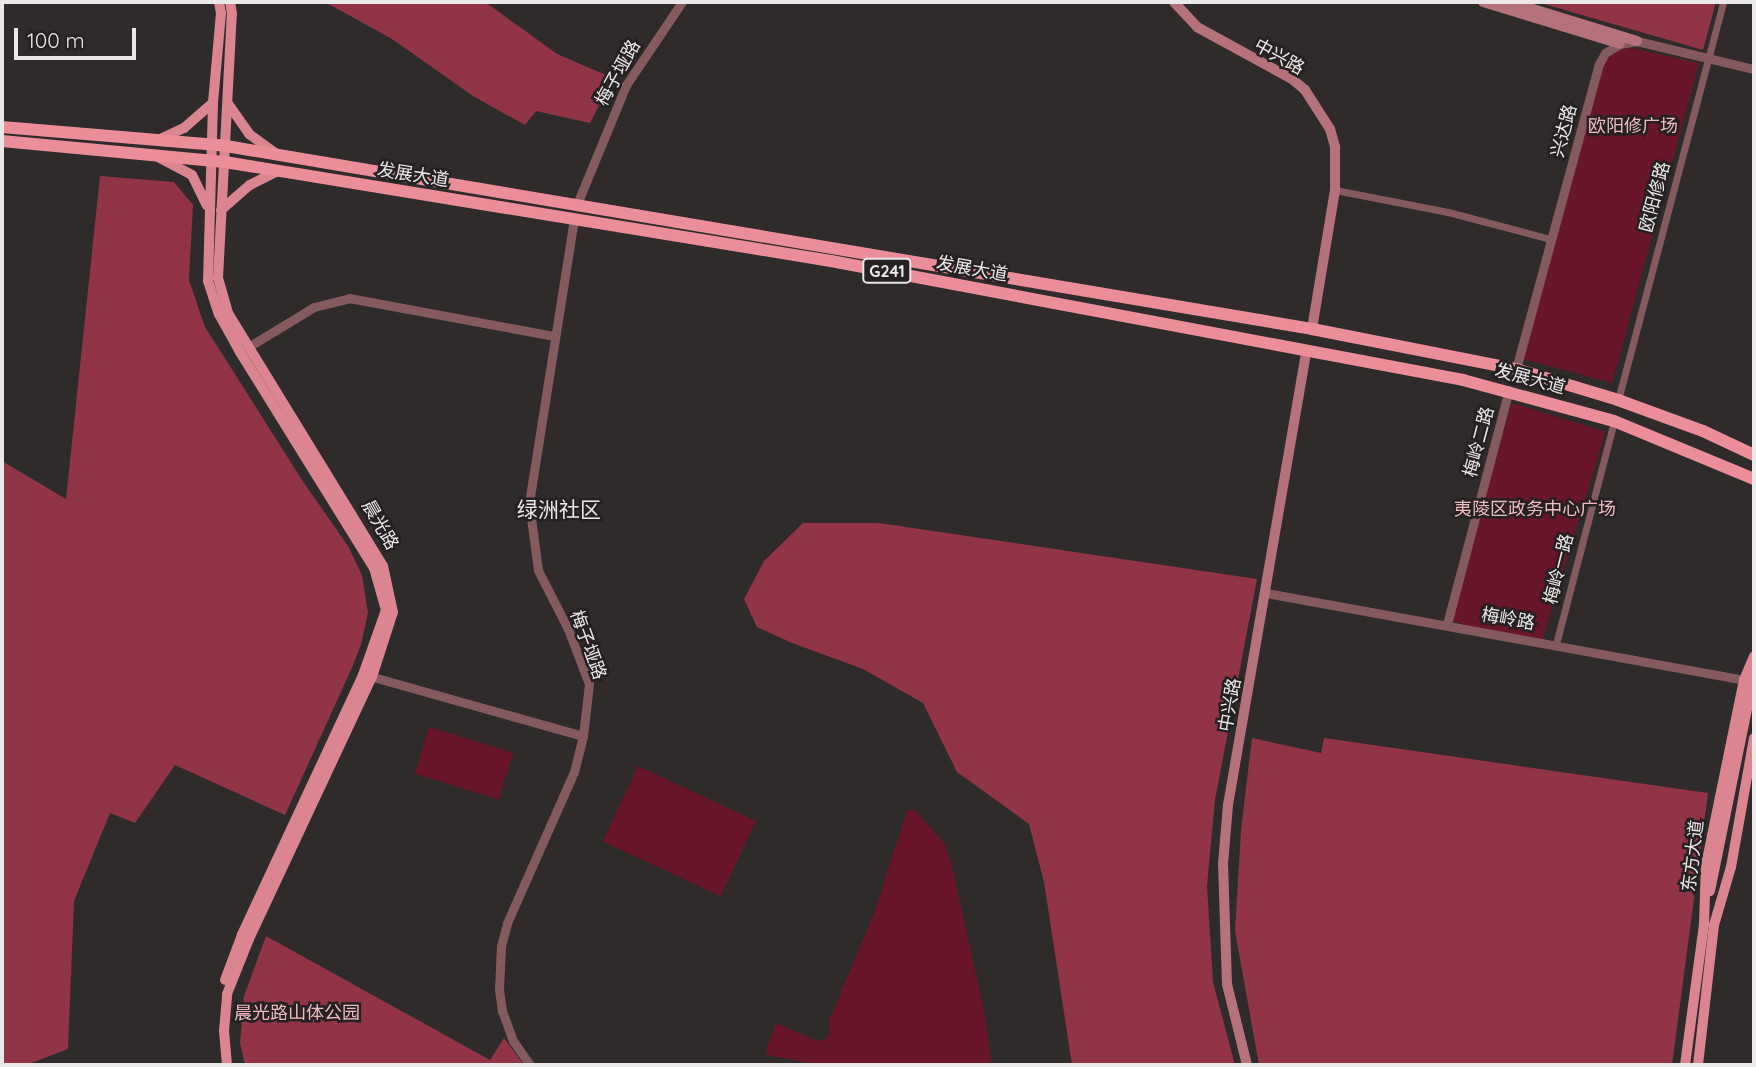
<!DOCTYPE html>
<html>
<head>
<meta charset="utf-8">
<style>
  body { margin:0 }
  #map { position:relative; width:1756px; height:1067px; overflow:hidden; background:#2f2b2b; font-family:Quicksand,"Noto Sans SC",sans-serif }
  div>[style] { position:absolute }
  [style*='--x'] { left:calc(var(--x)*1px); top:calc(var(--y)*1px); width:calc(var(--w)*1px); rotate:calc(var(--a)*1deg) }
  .green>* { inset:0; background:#6a162a; transform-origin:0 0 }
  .forest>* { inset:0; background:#903446 }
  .minor>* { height:7px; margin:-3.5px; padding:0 3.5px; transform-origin:3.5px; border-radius:3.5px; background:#845a5f }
  .tertiary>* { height:9px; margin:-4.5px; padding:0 4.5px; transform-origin:4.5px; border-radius:4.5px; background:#845a5f }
  .secondary>* { height:10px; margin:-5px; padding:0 5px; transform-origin:5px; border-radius:5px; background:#b6727b }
  .primary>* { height:10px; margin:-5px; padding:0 5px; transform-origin:5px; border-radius:5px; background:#db8590 }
  .trunk>* { height:12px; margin:-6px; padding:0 6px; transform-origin:6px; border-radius:6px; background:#ec8e9a }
  span { translate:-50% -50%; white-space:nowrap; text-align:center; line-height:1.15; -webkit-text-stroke:5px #252122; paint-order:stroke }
  .shield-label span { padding:2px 5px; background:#252122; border:2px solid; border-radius:5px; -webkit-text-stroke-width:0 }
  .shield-label { font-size:16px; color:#ebe8e9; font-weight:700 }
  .street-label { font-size:18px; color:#ebe8e9 }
  .park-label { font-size:18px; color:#f1bcc1 }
  .quarter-label { font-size:21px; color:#ebe8e9 }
  .frame { position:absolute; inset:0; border:4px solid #ebe8e9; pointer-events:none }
  .scale { position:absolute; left:14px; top:28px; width:122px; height:32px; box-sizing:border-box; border:4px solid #ebe8e9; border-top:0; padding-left:9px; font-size:21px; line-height:24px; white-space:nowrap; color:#ebe8e9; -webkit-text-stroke:5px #252122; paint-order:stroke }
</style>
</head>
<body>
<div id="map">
  <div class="green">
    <i style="clip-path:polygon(1631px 48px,1699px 63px,1612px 383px,1523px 359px,1601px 64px,1613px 51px)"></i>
    <i style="left:1512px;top:403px;width:98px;height:226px;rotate:17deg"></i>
    <i style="left:429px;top:727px;width:88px;height:49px;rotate:17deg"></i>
    <i style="left:638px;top:766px;width:130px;height:83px;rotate:25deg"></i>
    <i style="clip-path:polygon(914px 809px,944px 843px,951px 862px,984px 1011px,992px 1065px,820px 1065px,767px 1055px,766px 1050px,776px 1023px,817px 1041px,826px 1039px,830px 1033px,829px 1020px,874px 914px,907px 811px)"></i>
  </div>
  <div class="forest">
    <i style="clip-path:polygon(325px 2px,485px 2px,557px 54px,613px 78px,590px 123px,536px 111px,525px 125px,473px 96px,392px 39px)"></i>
    <i style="clip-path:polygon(1537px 2px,1716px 2px,1703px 50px)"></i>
    <i style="clip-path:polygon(100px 176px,174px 182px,193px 205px,189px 280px,205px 327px,304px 483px,348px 546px,362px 575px,368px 613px,361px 645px,351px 670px,285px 815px,175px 765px,135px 823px,110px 813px,74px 901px,68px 1049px,26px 1065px,2px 1065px,2px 461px,66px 499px)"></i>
    <i style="clip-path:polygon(803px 523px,879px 523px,1257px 579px,1215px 800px,1207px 886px,1213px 982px,1235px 1065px,1072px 1065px,1044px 882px,1029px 824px,957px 772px,923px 703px,863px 669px,792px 643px,757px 627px,744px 599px,764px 561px)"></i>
    <i style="clip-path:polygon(1252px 738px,1321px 753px,1324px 738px,1708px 793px,1672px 1065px,1259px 1065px,1235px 931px,1241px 830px)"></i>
    <i style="clip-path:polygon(266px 936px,490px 1060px,504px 1038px,524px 1065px,245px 1065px,240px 1043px,244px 996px)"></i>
  </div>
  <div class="minor">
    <i style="--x:1335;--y:190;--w:115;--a:11"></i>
    <i style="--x:1448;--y:212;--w:106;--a:14.8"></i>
    <i style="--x:1618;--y:400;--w:412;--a:-75.2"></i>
    <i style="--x:1556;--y:644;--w:230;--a:-75.4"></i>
  </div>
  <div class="tertiary">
    <i style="--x:577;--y:204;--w:129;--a:-67.6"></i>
    <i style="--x:626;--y:85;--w:100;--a:-56"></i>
    <i style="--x:245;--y:349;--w:81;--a:-31.3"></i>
    <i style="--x:314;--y:307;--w:36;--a:-14"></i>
    <i style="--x:349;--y:298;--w:209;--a:10.5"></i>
    <i style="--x:1516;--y:369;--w:316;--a:-74.8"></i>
    <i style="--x:1599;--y:64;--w:13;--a:-61"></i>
    <i style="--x:1605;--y:53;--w:17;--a:-31"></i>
    <i style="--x:1620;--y:44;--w:17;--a:-10"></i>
    <i style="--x:1637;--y:41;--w:120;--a:13.5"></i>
    <i style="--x:1266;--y:593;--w:486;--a:10.3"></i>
    <i style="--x:1447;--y:624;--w:242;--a:-75.2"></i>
    <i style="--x:366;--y:675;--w:225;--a:15.7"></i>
    <i style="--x:530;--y:1065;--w:29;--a:-125"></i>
    <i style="--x:513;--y:1041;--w:32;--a:-110"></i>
    <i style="--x:502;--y:1011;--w:22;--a:-98"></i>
    <i style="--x:499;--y:989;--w:43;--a:-87.3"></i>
    <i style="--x:501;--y:946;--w:24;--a:-75"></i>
    <i style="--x:507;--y:923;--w:165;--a:-66.1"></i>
    <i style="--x:574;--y:772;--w:37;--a:-76"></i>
    <i style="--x:583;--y:736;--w:52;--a:-83.4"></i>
    <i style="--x:589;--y:684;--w:59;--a:-110.9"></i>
    <i style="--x:568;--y:629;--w:66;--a:-117"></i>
    <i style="--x:538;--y:570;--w:68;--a:-97.7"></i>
    <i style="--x:529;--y:503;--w:288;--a:-81"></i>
  </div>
  <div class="secondary">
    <i style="--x:1174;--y:2;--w:34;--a:47"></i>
    <i style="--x:1197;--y:27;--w:108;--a:28.7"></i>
    <i style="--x:1292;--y:79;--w:17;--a:40"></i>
    <i style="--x:1305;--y:90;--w:46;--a:57.3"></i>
    <i style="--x:1330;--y:129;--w:19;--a:74"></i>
    <i style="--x:1335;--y:147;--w:43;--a:90"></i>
    <i style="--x:1335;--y:190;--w:141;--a:99.4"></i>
    <i style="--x:1483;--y:2;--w:143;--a:17"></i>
    <i style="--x:1510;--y:2;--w:133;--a:17.1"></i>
    <i style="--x:1247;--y:1065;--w:83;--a:-103.9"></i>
    <i style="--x:1227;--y:984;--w:120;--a:-91.9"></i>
    <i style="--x:1223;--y:864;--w:59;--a:-85.2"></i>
    <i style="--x:1228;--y:805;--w:460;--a:-80.2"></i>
  </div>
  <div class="primary">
    <i style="--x:219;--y:2;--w:11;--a:80"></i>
    <i style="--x:221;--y:13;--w:90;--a:95.1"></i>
    <i style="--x:213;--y:103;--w:178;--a:91.6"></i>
    <i style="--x:208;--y:281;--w:35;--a:72"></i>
    <i style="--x:219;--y:314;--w:43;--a:61.1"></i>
    <i style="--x:240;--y:352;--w:254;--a:58.2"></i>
    <i style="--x:374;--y:568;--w:44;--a:74.1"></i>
    <i style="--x:386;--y:610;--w:69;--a:109.5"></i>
    <i style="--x:363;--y:675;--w:287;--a:115"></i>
    <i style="--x:242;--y:935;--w:48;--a:110.7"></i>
    <i style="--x:229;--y:105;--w:35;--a:55"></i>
    <i style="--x:249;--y:134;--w:32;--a:36"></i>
    <i style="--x:158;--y:140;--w:29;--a:-25"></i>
    <i style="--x:184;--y:128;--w:38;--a:-41"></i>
    <i style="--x:160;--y:158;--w:36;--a:28"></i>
    <i style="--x:192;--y:175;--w:34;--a:64"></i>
    <i style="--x:221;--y:210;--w:38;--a:-41"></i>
    <i style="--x:250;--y:185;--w:31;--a:-27"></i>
    <i style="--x:1710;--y:891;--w:220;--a:-78.5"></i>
    <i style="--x:227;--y:1065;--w:34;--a:-95"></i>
    <i style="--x:224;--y:1031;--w:37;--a:-85"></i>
    <i style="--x:227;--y:994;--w:59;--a:-68.2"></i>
    <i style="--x:249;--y:939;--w:289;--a:-64.9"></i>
    <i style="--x:372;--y:677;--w:68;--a:-72.1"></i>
    <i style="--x:393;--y:612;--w:47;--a:-102.3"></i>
    <i style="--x:383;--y:566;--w:297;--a:-121.5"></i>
    <i style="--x:228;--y:313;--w:36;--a:-106"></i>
    <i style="--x:218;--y:278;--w:264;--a:-87"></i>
    <i style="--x:232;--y:14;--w:12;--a:-99"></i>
    <i style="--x:1685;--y:1065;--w:141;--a:-82.3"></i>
    <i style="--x:1704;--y:925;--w:60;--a:-88.1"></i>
    <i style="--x:1706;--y:865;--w:189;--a:-78.4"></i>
    <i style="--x:1744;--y:680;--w:26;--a:-67"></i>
    <i style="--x:1698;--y:1065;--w:141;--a:-83.5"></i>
    <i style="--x:1714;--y:925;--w:60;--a:-73.7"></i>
    <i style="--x:1731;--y:867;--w:131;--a:-79.9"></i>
  </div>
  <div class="trunk">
    <i style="--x:2;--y:127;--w:225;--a:4.8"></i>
    <i style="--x:226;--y:146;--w:1101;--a:9.56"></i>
    <i style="--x:1312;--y:329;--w:208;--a:11.1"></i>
    <i style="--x:1516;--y:369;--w:107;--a:16.9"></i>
    <i style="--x:1618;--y:400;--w:90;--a:20"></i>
    <i style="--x:1703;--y:431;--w:56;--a:25.2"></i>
    <i style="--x:2;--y:141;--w:224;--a:5.4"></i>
    <i style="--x:225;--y:162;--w:614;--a:9.28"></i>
    <i style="--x:831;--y:261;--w:643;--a:10.66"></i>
    <i style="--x:1463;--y:380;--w:156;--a:15.2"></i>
    <i style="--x:1614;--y:421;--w:152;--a:22.5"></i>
  </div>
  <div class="shield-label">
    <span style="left:887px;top:271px">G241</span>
  </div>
  <div class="street-label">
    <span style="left:1279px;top:57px;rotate:29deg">中兴路</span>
    <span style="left:618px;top:73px;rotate:-61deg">梅子垭路</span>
    <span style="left:1564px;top:131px;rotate:-75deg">兴达路</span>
    <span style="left:413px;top:175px;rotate:9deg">发展大道</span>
    <span style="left:1655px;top:197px;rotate:-75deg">欧阳修路</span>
    <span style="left:972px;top:269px;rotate:10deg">发展大道</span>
    <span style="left:1530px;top:379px;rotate:15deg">发展大道</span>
    <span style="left:1479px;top:442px;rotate:-75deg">梅岭二路</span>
    <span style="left:380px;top:525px;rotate:60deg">晨光路</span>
    <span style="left:1559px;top:569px;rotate:-76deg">梅岭一路</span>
    <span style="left:1508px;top:619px;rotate:10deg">梅岭路</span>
    <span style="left:588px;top:645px;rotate:70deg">梅子垭路</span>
    <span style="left:1230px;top:705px;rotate:-80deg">中兴路</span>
    <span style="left:1693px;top:856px;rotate:-83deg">东方大道</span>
  </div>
  <div class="park-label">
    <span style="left:1633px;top:126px">欧阳修广场</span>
    <span style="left:1535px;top:509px">夷陵区政务中心广场</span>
    <span style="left:297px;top:1013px">晨光路山体公园</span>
  </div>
  <div class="quarter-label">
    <span style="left:559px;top:509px">绿洲社区</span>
  </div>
  <div class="frame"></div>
  <div class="scale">100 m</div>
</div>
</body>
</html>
